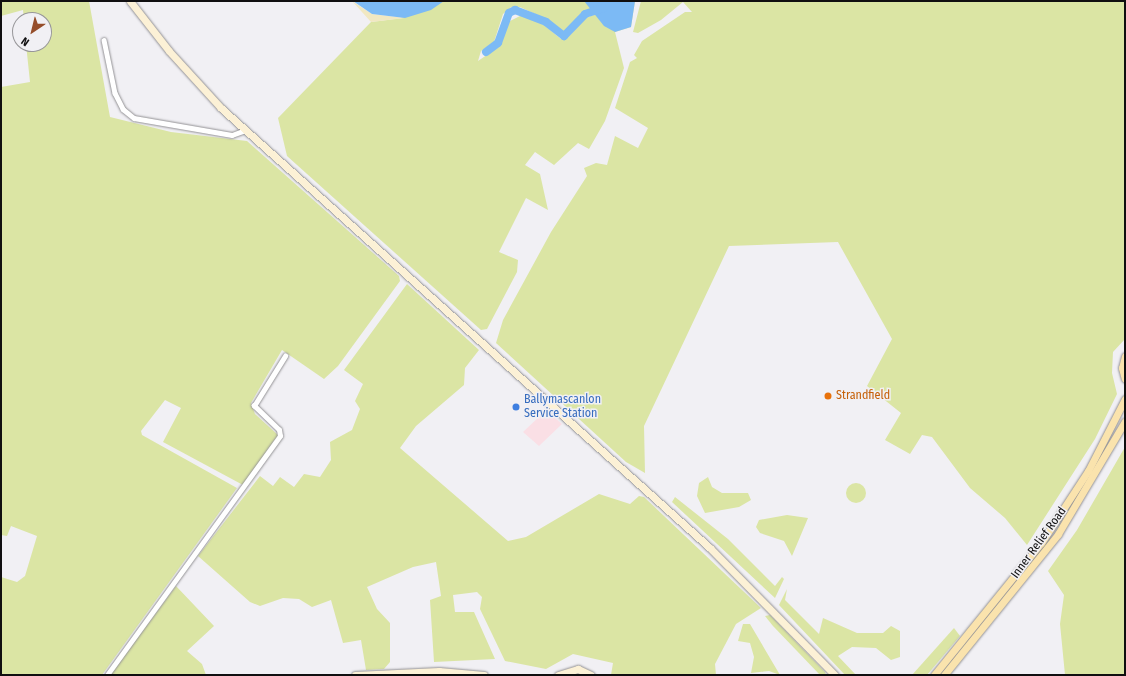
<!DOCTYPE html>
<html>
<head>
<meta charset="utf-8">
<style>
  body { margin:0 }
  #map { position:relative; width:1126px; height:676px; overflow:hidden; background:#f1f0f4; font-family:"Fira Sans Condensed",sans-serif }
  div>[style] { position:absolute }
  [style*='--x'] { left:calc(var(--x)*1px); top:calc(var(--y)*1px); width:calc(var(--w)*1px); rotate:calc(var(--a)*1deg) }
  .industrial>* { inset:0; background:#fadfe5 }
  .green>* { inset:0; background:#dbe5a4 }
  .round { border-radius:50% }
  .sand>* { inset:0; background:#f1e8c2 }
  .water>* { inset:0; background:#7cbaf5 }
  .river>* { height:8px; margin:-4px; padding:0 4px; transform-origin:4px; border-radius:4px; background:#7cbaf5 }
  .roads { filter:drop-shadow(0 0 1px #939295) drop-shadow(0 0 1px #939295) }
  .minor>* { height:4.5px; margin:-2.25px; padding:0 2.25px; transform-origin:2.25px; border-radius:2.25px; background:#fff }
  .secondary>* { height:7px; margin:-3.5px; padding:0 3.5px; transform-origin:3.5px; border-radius:3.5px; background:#fcf1d6 }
  .primary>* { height:7px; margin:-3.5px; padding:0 3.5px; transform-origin:3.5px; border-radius:3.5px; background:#fae3ad }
  .dots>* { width:11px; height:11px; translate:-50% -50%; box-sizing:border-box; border:2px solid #f1f0f4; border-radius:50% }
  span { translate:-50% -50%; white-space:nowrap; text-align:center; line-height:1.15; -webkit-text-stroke:3px #f1f0f4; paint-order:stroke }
  .food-label { font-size:12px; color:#c56008 }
  .left { translate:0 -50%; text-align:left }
  .shop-label { font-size:12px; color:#366cbe }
  .street-label { font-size:12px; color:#100f10 }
  .frame { position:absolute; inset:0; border:2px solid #100f10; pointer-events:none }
  .north { position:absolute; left:12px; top:12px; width:40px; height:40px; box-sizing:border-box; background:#f1f0f4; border:1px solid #979699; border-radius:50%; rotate:215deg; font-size:11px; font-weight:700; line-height:16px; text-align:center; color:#100f10 }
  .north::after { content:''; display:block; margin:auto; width:14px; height:18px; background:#954d2a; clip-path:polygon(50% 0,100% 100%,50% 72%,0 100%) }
</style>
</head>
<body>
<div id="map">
  <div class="industrial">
    <i style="clip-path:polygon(541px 415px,553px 416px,562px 424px,539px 446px,523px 432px)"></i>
  </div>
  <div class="green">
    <i style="clip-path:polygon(1px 1px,89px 1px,110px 117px,171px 132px,247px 141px,399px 276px,400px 281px,338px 366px,324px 379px,282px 350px,251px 403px,255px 414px,278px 435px,243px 485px,163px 442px,181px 408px,165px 400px,141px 431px,142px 435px,237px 488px,102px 675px,1px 675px,1px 577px,17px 582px,25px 576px,37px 536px,11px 526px,7px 536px,1px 535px,1px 87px,30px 82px,26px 44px,44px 44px,44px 20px,24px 20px,23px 10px,1px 16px)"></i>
    <i style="clip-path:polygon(353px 1px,622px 1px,600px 5px,581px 13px,564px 33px,546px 19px,520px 7px,511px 7px,503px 14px,494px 42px,481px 51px,478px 61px,497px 48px,508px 22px,522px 15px,544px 25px,561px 39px,570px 35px,585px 18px,635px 1px,631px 27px,615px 32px,624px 68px,605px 121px,589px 149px,578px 143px,554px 165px,535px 152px,525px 165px,540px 174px,548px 210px,526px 198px,499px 252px,518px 260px,517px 272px,487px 329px,481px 330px,287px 156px,278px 118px,371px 22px,403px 18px)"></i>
    <i style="clip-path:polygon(641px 1px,1125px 1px,1125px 339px,1113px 352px,1112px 373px,1117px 394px,1095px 439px,1027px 545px,1005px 518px,970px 488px,932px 437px,922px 435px,910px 454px,885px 440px,901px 413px,867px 386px,892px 339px,838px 242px,729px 246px,644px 426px,645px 473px,626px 462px,496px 343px,503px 320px,551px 232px,587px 176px,584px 168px,596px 163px,607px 165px,615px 136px,638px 148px,648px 128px,615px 108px,630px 62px,637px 58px,634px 55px,642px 41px,685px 12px,692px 12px,683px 2px,661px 20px,638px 33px,633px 32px)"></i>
    <i style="clip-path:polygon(407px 284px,479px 350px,465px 368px,464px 385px,416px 426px,400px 448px,508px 541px,526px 537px,599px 494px,630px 504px,639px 496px,644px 497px,761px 608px,736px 624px,715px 664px,716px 675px,611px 675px,613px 663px,573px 654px,546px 669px,505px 661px,480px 609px,482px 597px,477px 592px,453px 595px,455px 612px,474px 612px,495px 659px,434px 662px,430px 600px,441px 596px,436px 562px,413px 567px,367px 587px,377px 609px,390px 623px,390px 662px,384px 669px,366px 670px,361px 640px,343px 643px,331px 600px,312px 607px,299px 599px,283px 598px,260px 606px,250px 602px,198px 556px,260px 476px,273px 486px,280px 477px,294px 487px,304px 474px,320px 477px,331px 460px,330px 442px,352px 430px,360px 409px,355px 401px,363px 384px,344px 370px)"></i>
    <i style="clip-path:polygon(1125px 447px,1125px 675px,1065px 675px,1060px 624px,1064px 595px,1048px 571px,1077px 530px)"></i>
    <i style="clip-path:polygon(708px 477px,712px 487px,722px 493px,748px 493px,751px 500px,739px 507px,705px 513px,697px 496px,699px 483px)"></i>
    <i class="round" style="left:846px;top:483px;width:20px;height:20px"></i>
    <i style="clip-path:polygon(675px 497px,728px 539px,775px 586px,782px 577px,784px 579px,775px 598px,672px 502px)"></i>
    <i style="clip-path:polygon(787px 515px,808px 518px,792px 556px,784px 541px,760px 533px,756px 527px,759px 520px)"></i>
    <i style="clip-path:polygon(176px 586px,214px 626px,187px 651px,202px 664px,206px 675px,110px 675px)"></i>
    <i style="clip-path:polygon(787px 589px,785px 600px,819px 634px,823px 618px,857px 633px,883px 633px,891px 626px,900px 631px,900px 657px,891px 660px,876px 648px,852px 647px,838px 656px,856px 675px,845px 675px,779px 605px)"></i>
    <i style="clip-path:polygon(770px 615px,825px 672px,826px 675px,820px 675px,773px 626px,765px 616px)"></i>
    <i style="clip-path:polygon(743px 624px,750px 624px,780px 675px,769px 671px,751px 673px,754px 657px,750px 643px,738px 641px)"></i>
    <i style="clip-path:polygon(954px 628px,960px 636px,927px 675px,912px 675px)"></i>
  </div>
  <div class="sand">
    <i style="clip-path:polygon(352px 1px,372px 14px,405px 18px,371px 22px)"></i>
  </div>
  <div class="water">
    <i style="clip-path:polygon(353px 1px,444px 1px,431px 10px,405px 18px,372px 14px)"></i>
    <i style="clip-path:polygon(584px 1px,635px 1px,631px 27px,615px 32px,604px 26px)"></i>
  </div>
  <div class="river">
    <i style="--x:486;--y:52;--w:15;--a:-37"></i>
    <i style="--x:498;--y:43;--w:32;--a:-70"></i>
    <i style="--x:509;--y:13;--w:7;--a:-27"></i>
    <i style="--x:515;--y:10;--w:33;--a:21"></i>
    <i style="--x:546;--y:22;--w:23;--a:38"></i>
    <i style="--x:564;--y:36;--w:30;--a:-46"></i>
    <i style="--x:585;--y:14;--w:19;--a:-18"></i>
  </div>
  <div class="roads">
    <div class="minor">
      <i style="--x:104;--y:40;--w:54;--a:78.3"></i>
      <i style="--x:115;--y:93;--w:18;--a:63"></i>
      <i style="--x:123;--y:109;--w:14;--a:39"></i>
      <i style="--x:134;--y:118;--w:99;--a:9.8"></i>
      <i style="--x:232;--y:135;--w:15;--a:-20"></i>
      <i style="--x:107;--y:675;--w:295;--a:-54.1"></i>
      <i style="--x:280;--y:436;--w:6;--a:-99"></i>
      <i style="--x:279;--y:430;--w:35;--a:-136"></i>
      <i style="--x:254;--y:406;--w:59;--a:-58.2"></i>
    </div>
    <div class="secondary">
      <i style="--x:130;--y:1;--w:63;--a:52"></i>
      <i style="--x:169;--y:51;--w:77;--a:47.6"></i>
      <i style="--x:221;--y:108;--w:658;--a:41.98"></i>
      <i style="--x:710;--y:548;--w:178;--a:45.5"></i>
      <i style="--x:355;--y:675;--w:84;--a:-2.7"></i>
      <i style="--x:439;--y:671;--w:45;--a:5.1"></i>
      <i style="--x:558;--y:675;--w:21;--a:-17"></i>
      <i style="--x:578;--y:669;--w:14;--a:25"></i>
    </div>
    <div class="primary">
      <i style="--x:1125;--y:356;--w:12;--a:104"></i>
      <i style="--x:1122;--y:368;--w:11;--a:75"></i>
      <i style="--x:934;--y:675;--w:170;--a:-51"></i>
      <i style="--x:1041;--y:543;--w:86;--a:-56.9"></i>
      <i style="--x:1088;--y:471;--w:81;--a:-62.8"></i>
      <i style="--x:944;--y:675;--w:181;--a:-51"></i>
      <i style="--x:1058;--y:534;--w:131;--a:-59.3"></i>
    </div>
  </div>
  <div class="dots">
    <i style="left:828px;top:396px;background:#e8710a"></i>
    <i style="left:516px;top:407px;background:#3f7fe0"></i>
  </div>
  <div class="food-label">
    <span class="left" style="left:836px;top:396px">Strandfield</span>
  </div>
  <div class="shop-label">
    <span class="left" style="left:524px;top:407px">Ballymascanlon<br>Service Station</span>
  </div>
  <div class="street-label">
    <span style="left:1039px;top:543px;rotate:-54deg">Inner Relief Road</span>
  </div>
  <div class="frame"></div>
  <div class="north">N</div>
</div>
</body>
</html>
